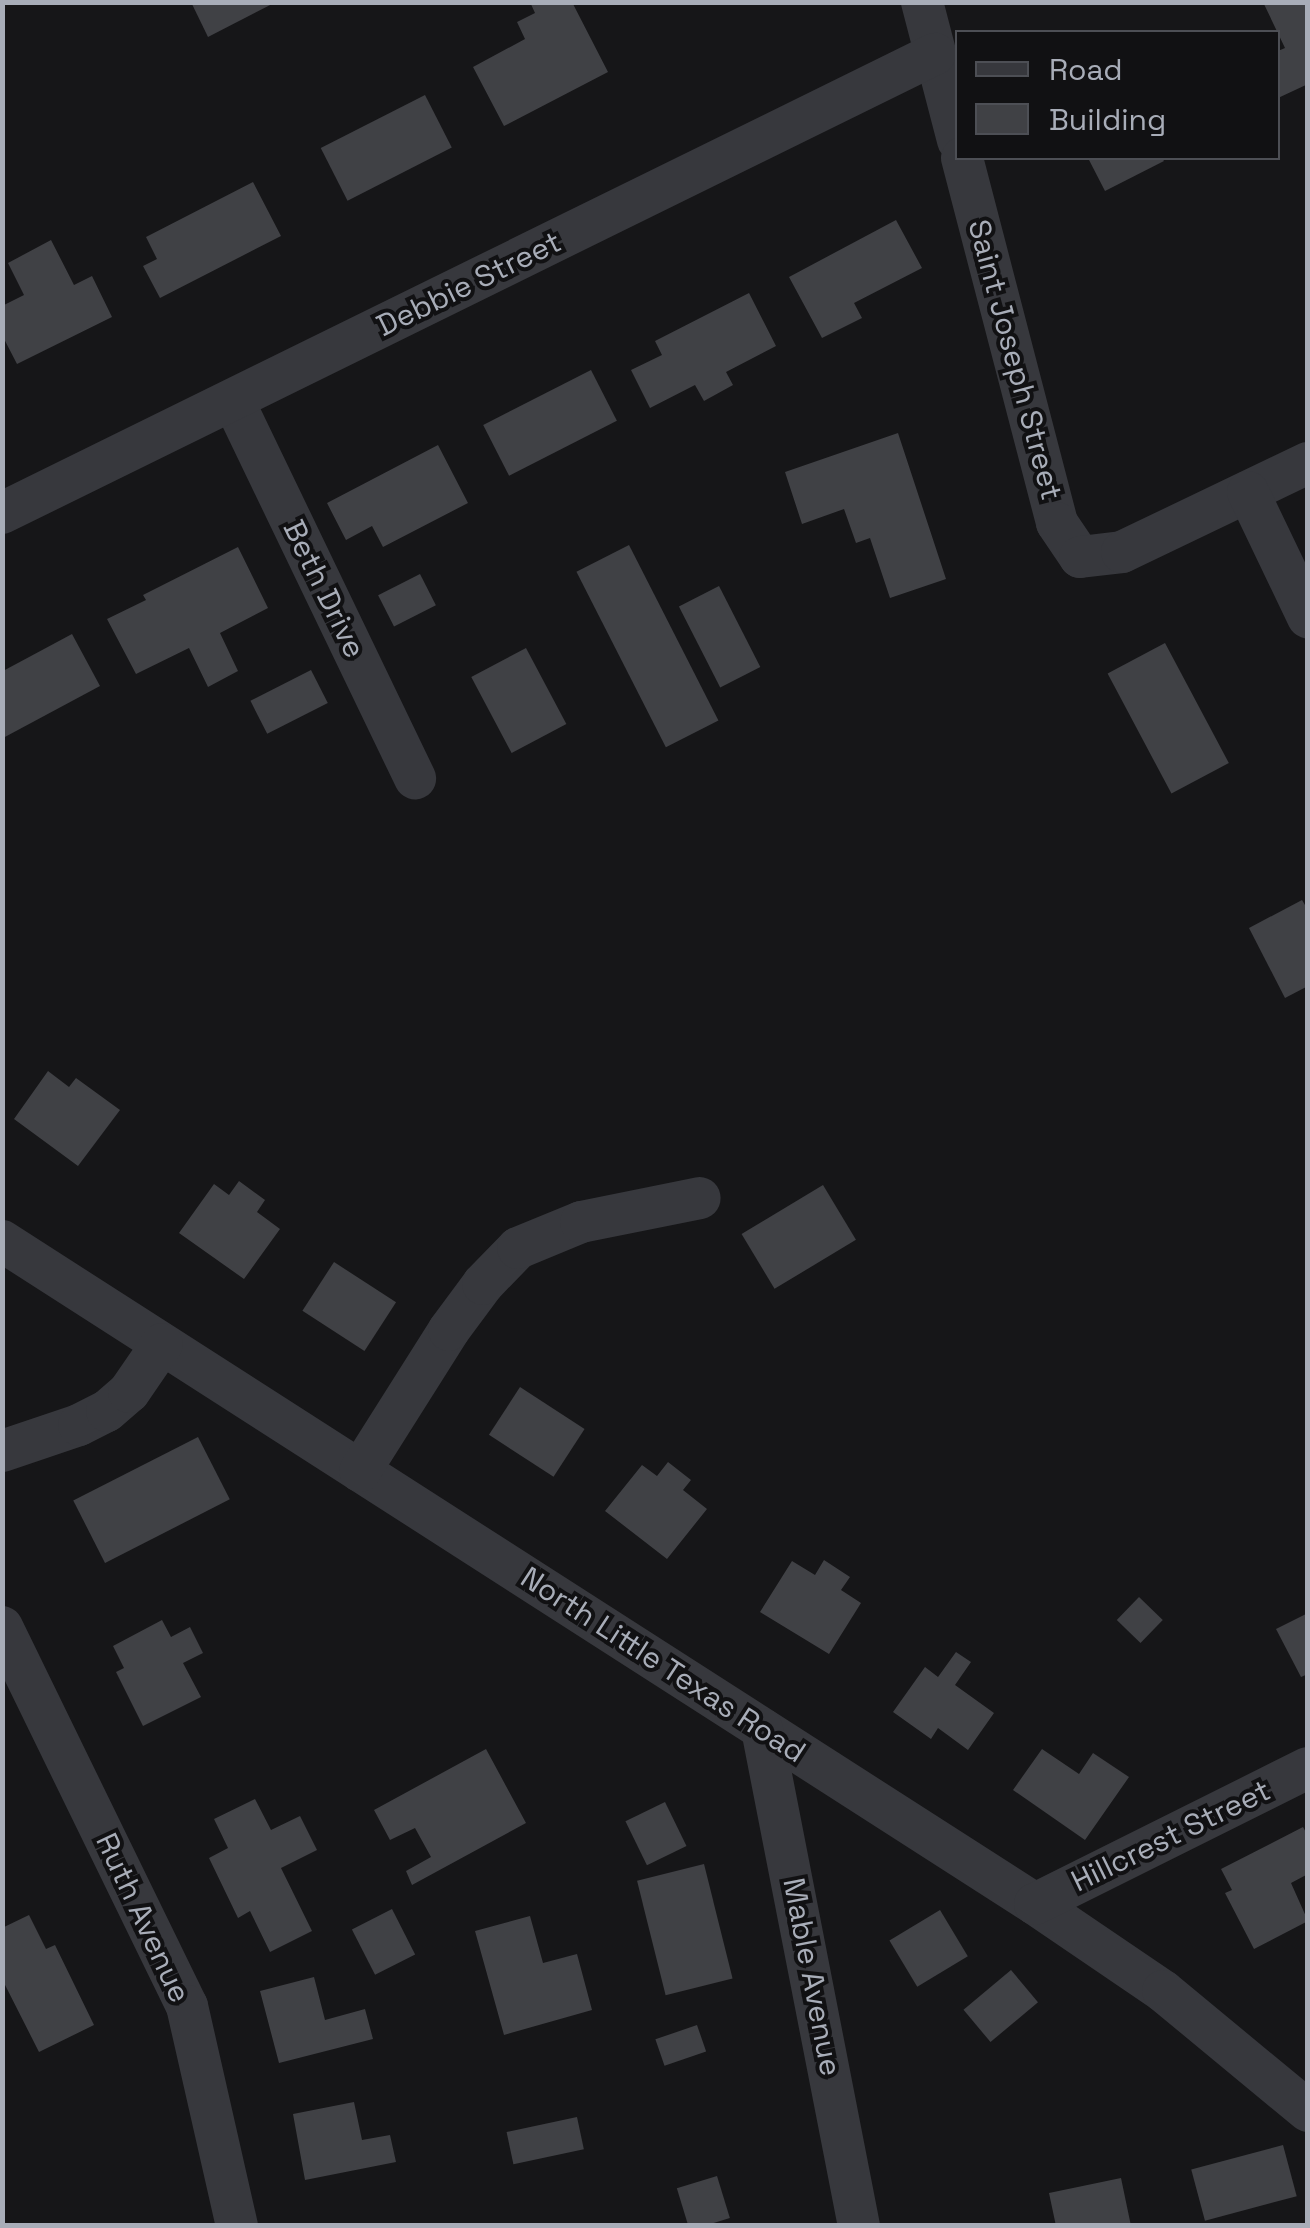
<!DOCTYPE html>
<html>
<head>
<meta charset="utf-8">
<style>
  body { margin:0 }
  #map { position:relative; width:1310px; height:2228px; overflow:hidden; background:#161618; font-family:"Space Grotesk",sans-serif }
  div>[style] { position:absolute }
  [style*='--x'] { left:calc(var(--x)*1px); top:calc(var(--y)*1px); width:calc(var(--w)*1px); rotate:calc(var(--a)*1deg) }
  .building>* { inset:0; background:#404145; transform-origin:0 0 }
  .minor>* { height:42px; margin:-21px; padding:0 21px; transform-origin:21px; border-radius:21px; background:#37383d }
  span { translate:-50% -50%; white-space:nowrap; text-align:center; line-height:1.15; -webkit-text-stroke:8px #111113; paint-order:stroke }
  .street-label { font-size:30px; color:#a8adb8 }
  .frame { position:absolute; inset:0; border:5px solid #a8adb8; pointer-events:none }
  .legend { position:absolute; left:955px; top:30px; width:325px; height:130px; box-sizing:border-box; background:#111113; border:2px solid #4d4f55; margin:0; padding:12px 18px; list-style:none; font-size:30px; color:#a8adb8 }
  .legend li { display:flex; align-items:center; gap:20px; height:50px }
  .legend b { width:50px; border:2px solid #4d4f55 }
</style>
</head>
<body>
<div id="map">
  <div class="building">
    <i style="clip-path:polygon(191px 2px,276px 2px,208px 37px)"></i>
    <i style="clip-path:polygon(530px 2px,572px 2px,608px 72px,504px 126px,473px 67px,525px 39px,517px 22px,535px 13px)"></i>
    <i style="clip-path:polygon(1263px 2px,1308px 2px,1308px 84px,1278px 98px,1278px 51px,1285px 48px)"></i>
    <i style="left:425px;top:95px;width:59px;height:117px;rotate:63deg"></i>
    <i style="clip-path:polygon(1088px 158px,1162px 158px,1164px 161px,1105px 191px)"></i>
    <i style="clip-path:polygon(253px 182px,281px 236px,160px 298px,143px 266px,157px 259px,146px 237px)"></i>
    <i style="clip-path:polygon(896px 220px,922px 268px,854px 303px,862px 318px,822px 338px,789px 277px)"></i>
    <i style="clip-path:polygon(51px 240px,74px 285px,92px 276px,112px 317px,17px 364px,2px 335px,2px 306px,24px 295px,8px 263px)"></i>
    <i style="clip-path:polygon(749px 293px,776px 346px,726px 372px,733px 385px,704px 401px,695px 385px,650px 408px,631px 370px,662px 355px,655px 341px)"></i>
    <i style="left:591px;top:370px;width:57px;height:121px;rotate:63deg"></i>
    <i style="clip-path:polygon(898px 433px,946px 579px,890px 598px,870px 538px,856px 543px,844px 509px,802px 524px,785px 472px)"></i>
    <i style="clip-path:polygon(438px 445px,468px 503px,383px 547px,372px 526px,346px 540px,327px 503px)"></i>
    <i style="left:629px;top:545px;width:197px;height:59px;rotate:63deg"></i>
    <i style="clip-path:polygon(238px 547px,268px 608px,220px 633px,238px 671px,208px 687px,189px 648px,136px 674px,107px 619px,146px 600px,143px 595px)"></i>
    <i style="left:420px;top:574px;width:35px;height:47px;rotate:63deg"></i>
    <i style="left:719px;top:586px;width:91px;height:45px;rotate:63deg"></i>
    <i style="clip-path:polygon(72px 634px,100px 686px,3px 738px,3px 671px)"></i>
    <i style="left:1165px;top:643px;width:136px;height:65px;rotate:62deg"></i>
    <i style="left:526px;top:648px;width:86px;height:62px;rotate:62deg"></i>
    <i style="left:311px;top:670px;width:37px;height:68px;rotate:63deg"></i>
    <i style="clip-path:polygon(1302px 900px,1308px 910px,1308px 986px,1285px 998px,1249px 928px)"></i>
    <i style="clip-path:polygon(48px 1071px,69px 1087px,76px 1078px,120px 1110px,78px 1166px,14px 1119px)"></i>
    <i style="clip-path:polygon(239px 1181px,265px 1200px,257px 1212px,280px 1229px,244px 1279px,179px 1233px,214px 1184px,229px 1195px)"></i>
    <i style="left:823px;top:1185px;width:64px;height:95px;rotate:59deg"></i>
    <i style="left:334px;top:1262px;width:74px;height:58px;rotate:33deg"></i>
    <i style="left:520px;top:1387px;width:77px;height:57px;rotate:33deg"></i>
    <i style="left:198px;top:1437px;width:70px;height:140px;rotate:63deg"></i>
    <i style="clip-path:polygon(668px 1462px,691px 1480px,683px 1490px,707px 1509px,667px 1559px,605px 1511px,642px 1465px,657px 1476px)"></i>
    <i style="clip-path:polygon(824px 1560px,850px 1577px,841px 1590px,861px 1603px,829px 1654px,760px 1612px,792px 1561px,815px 1575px)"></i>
    <i style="left:1139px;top:1597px;width:33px;height:32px;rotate:44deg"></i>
    <i style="clip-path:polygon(1308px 1613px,1308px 1674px,1301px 1677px,1276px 1629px)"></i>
    <i style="clip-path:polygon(162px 1620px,171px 1637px,190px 1627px,203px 1653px,183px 1663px,201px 1697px,143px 1726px,116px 1672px,124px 1668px,113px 1646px)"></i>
    <i style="clip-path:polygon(956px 1652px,971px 1662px,955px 1685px,994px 1713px,968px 1750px,938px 1728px,931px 1739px,893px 1712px,925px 1667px,938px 1677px)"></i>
    <i style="clip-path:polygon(486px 1749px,526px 1823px,412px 1885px,406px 1871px,431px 1857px,415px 1828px,390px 1840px,374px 1810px)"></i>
    <i style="clip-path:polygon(1042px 1749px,1079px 1774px,1093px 1753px,1129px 1777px,1085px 1840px,1013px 1790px)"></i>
    <i style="clip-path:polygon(255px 1799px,271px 1830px,300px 1816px,317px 1850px,281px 1868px,312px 1931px,270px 1952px,250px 1911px,238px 1918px,209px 1858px,228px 1848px,214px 1819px)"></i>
    <i style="left:665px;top:1802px;width:49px;height:44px;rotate:64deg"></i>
    <i style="clip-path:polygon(1303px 1827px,1308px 1836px,1308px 1874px,1291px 1883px,1308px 1921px,1254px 1949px,1225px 1893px,1232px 1890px,1221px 1869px)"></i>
    <i style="left:704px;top:1864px;width:118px;height:69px;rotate:76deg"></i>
    <i style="left:392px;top:1909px;width:51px;height:45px;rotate:63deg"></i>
    <i style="left:940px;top:1910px;width:54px;height:59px;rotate:59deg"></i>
    <i style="clip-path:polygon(29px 1915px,46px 1949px,55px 1945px,94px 2025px,39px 2052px,2px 1979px,2px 1928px)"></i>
    <i style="clip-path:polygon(530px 1916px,543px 1963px,577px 1954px,592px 2010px,504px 2035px,475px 1931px)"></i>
    <i style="left:1011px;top:1970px;width:42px;height:62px;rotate:50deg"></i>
    <i style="clip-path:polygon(314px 1977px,325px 2020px,365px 2009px,373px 2039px,279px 2063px,260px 1991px)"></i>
    <i style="left:697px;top:2025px;width:28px;height:44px;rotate:71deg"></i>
    <i style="clip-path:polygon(354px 2102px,362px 2140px,390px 2135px,396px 2162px,305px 2180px,293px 2114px)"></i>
    <i style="left:577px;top:2117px;width:33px;height:72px;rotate:78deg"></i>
    <i style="left:1283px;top:2145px;width:53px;height:95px;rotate:75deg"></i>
    <i style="left:717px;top:2176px;width:44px;height:42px;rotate:73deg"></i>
    <i style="clip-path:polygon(1121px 2178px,1131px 2226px,1056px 2226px,1049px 2193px)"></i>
  </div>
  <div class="minor">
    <i style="--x:922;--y:2;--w:143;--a:75.4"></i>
    <i style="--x:962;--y:158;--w:377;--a:75.4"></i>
    <i style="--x:1057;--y:523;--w:41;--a:55.9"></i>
    <i style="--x:1080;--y:557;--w:42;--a:-6.8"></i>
    <i style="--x:1122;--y:552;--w:206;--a:-25.6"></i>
    <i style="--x:233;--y:400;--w:420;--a:64.3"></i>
    <i style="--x:1248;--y:492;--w:139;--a:64.4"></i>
    <i style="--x:2;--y:513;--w:1040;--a:-26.2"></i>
    <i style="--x:2;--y:1241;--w:1227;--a:32.69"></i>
    <i style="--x:1035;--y:1904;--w:155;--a:34.2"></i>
    <i style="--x:1163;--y:1991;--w:188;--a:39.6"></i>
    <i style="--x:2;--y:1451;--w:81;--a:-18.7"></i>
    <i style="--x:79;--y:1425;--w:31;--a:-27"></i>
    <i style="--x:107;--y:1411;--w:29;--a:-41"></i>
    <i style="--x:129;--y:1392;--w:58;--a:-55.5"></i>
    <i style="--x:360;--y:1471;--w:167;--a:-57.7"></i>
    <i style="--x:449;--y:1330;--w:57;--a:-53.5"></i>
    <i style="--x:483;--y:1284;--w:50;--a:-45.8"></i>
    <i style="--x:518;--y:1248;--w:68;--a:-22.4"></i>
    <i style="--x:581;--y:1222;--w:121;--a:-11.4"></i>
    <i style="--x:2;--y:1627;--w:422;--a:64"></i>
    <i style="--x:187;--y:2006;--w:226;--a:77.2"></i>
    <i style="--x:762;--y:1729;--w:506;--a:78.96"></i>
    <i style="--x:1035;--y:1904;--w:305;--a:-26.5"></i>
  </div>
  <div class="street-label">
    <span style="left:469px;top:284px;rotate:-26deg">Debbie Street</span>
    <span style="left:1015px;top:360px;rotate:75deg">Saint Joseph Street</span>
    <span style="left:324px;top:589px;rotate:64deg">Beth Drive</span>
    <span style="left:663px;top:1665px;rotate:33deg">North Little Texas Road</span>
    <span style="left:1171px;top:1836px;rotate:-26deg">Hillcrest Street</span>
    <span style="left:143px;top:1918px;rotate:65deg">Ruth Avenue</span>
    <span style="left:812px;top:1977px;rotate:79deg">Mable Avenue</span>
  </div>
  <div class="frame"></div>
  <ul class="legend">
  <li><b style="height:12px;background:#37383d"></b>Road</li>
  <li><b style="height:28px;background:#404145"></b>Building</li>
  </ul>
</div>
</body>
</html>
